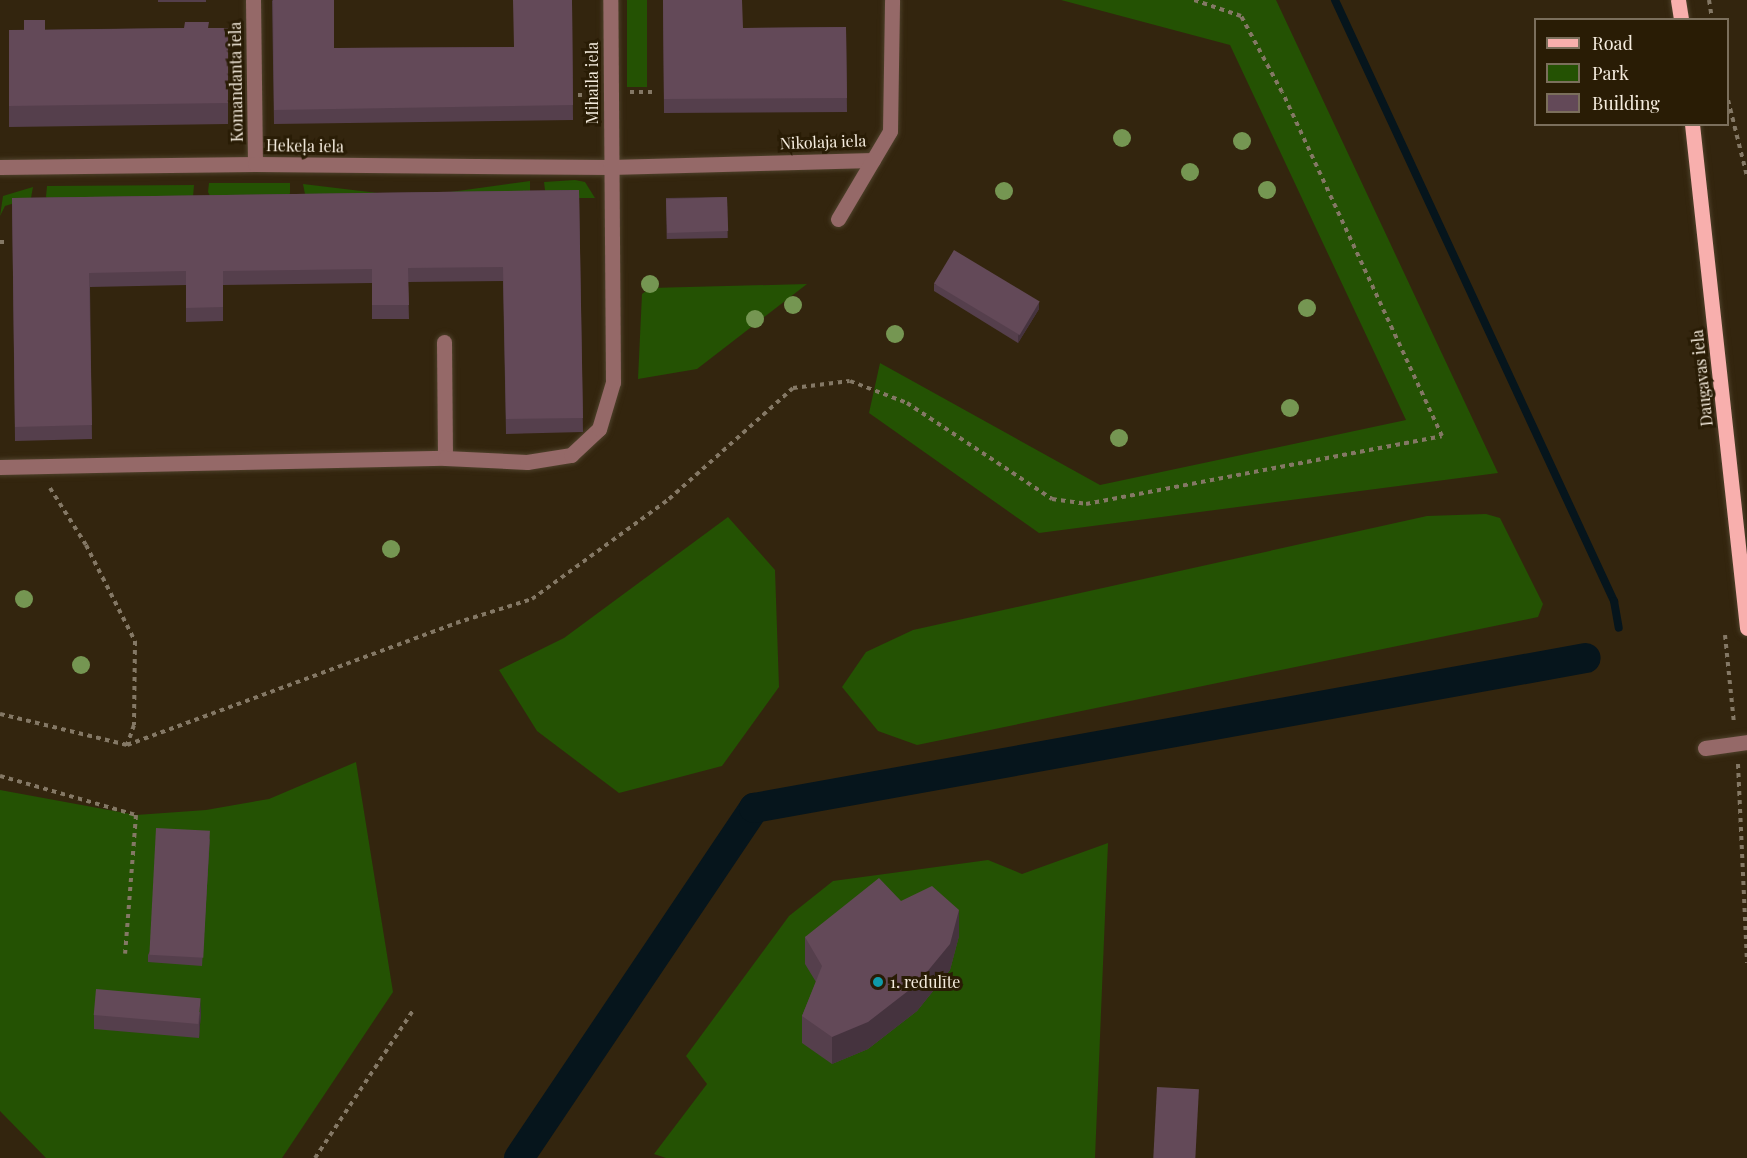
<!DOCTYPE html>
<html>
<head>
<meta charset="utf-8">
<style>
  body { margin:0 }
  #map { position:relative; width:1747px; height:1158px; overflow:hidden; background:#33250e; font-family:"Playfair Display",serif }
  div>[style] { position:absolute }
  [style*='--x'] { left:calc(var(--x)*1px); top:calc(var(--y)*1px); width:calc(var(--w)*1px); rotate:calc(var(--a)*1deg) }
  .green>* { inset:0; background:#245203; transform-origin:0 0 }
  .stream>* { height:8px; margin:-4px; padding:0 4px; transform-origin:4px; border-radius:4px; background:#06151c }
  .canal>* { height:30px; margin:-15px; padding:0 15px; transform-origin:15px; border-radius:15px; background:#06151c }
  .path>* { height:4px; margin-top:-2px; transform-origin:0; background:repeating-linear-gradient(90deg,#847865 0 4.5px,transparent 0 9px) }
  .roads { filter:drop-shadow(0 0 2px #4e412b) drop-shadow(0 0 2px #4e412b) }
  .minor>* { height:15px; margin:-7.5px; padding:0 7.5px; transform-origin:7.5px; border-radius:7.5px; background:#956968 }
  .major>* { height:15px; margin:-7.5px; padding:0 7.5px; transform-origin:7.5px; border-radius:7.5px; background:#f8afad }
  .trees>* { width:18px; height:18px; margin:-9px; border-radius:50%; background:#759652 }
  .wall>* { inset:0; background:#553f4c; transform-origin:0 0 }
  .shaded-wall>* { inset:0; background:#45333e }
  .building>* { inset:0; background:#634958; transform-origin:0 0 }
  .dots>* { width:16px; height:16px; translate:-50% -50%; box-sizing:border-box; border:3px solid #291c05; border-radius:50% }
  span { translate:-50% -50%; white-space:nowrap; text-align:center; line-height:1.15; -webkit-text-stroke:6px #291c05; paint-order:stroke }
  .street-label { font-size:16px; color:#f5ecde }
  .poi-label { font-size:16px; color:#f5ecde }
  .left { translate:0 -50%; text-align:left }
  .legend { position:absolute; left:1534px; top:18px; width:195px; height:108px; box-sizing:border-box; background:#291c05; border:2px solid #7b6f5c; margin:0; padding:8px 10px; list-style:none; font-size:18px; color:#f5ecde }
  .legend li { display:flex; align-items:center; gap:12px; height:30px }
  .legend b { width:30px; border:2px solid #7b6f5c }
</style>
</head>
<body>
<div id="map">
  <div class="green">
    <i style="left:627px;top:0;width:20px;height:87px"></i>
    <i style="clip-path:polygon(1061px 0,1276px 0,1498px 473px,1039px 533px,869px 413px,880px 363px,1100px 485px,1406px 420px,1230px 45px)"></i>
    <i style="clip-path:polygon(575px 180px,585px 182px,595px 198px,546px 198px,544px 182px)"></i>
    <i style="clip-path:polygon(530px 181px,530px 192px,436px 194px)"></i>
    <i style="clip-path:polygon(209px 183px,290px 183px,290px 193px,287px 199px,212px 200px,208px 192px)"></i>
    <i style="clip-path:polygon(303px 184px,386px 194px,306px 199px)"></i>
    <i style="clip-path:polygon(194px 185px,193px 197px,50px 201px,46px 197px,47px 186px)"></i>
    <i style="clip-path:polygon(33px 187px,31px 198px,5px 206px,0 216px,3px 196px)"></i>
    <i style="clip-path:polygon(807px 284px,697px 369px,638px 379px,642px 294px,650px 288px)"></i>
    <i style="clip-path:polygon(1486px 514px,1500px 518px,1543px 604px,1538px 617px,917px 745px,878px 731px,842px 687px,866px 652px,913px 630px,1427px 516px)"></i>
    <i style="clip-path:polygon(728px 517px,775px 570px,779px 687px,722px 766px,619px 793px,537px 731px,499px 670px,564px 638px)"></i>
    <i style="clip-path:polygon(356px 762px,393px 992px,282px 1158px,46px 1158px,0 1111px,0 790px,136px 815px,206px 810px,269px 799px)"></i>
    <i style="clip-path:polygon(1108px 843px,1095px 1158px,666px 1158px,654px 1154px,707px 1084px,686px 1056px,789px 916px,833px 881px,988px 860px,1022px 874px)"></i>
  </div>
  <div class="stream">
    <i style="--x:1335;--y:0;--w:663;--a:65.1"></i>
    <i style="--x:1614;--y:601;--w:27;--a:80"></i>
  </div>
  <div class="canal">
    <i style="--x:519;--y:1158;--w:422;--a:-56.1"></i>
    <i style="--x:754;--y:808;--w:845;--a:-10.22"></i>
  </div>
  <div class="path">
    <i style="--x:1709;--y:0;--w:20;--a:81"></i>
    <i style="--x:630;--y:92;--w:24;--a:0"></i>
    <i style="--x:578;--y:95;--w:11;--a:0"></i>
    <i style="--x:1728;--y:100;--w:78;--a:76"></i>
    <i style="--x:0;--y:242;--w:6;--a:0"></i>
    <i style="--x:50;--y:488;--w:67;--a:57.7"></i>
    <i style="--x:86;--y:545;--w:108;--a:63"></i>
    <i style="--x:135;--y:641;--w:84;--a:90.7"></i>
    <i style="--x:134;--y:725;--w:21;--a:109"></i>
    <i style="--x:127;--y:745;--w:351;--a:-20.3"></i>
    <i style="--x:456;--y:623;--w:80;--a:-17.5"></i>
    <i style="--x:532;--y:599;--w:170;--a:-36.1"></i>
    <i style="--x:669;--y:499;--w:166;--a:-41.8"></i>
    <i style="--x:793;--y:388;--w:57;--a:-7"></i>
    <i style="--x:850;--y:381;--w:61;--a:21.1"></i>
    <i style="--x:907;--y:403;--w:174;--a:33.5"></i>
    <i style="--x:1052;--y:499;--w:34;--a:8"></i>
    <i style="--x:1086;--y:504;--w:362;--a:-10.8"></i>
    <i style="--x:1442;--y:436;--w:379;--a:-114.9"></i>
    <i style="--x:1282;--y:92;--w:86;--a:-118.3"></i>
    <i style="--x:1241;--y:16;--w:50;--a:-161.2"></i>
    <i style="--x:1725;--y:635;--w:88;--a:84.2"></i>
    <i style="--x:0;--y:714;--w:131;--a:13.7"></i>
    <i style="--x:1738;--y:764;--w:199;--a:87.4"></i>
    <i style="--x:0;--y:776;--w:141;--a:16"></i>
    <i style="--x:136;--y:815;--w:139;--a:94.5"></i>
    <i style="--x:315;--y:1158;--w:179;--a:-56.4"></i>
  </div>
  <div class="roads">
    <div class="minor">
      <i style="--x:253;--y:0;--w:164;--a:89.3"></i>
      <i style="--x:0;--y:167;--w:255;--a:-0.7"></i>
      <i style="--x:255;--y:164;--w:355;--a:0.5"></i>
      <i style="--x:610;--y:167;--w:263;--a:-1.5"></i>
      <i style="--x:838;--y:219;--w:102;--a:-59.4"></i>
      <i style="--x:890;--y:131;--w:131;--a:-89.1"></i>
      <i style="--x:444;--y:342;--w:116;--a:89.5"></i>
      <i style="--x:0;--y:467;--w:445;--a:-1.2"></i>
      <i style="--x:445;--y:458;--w:82;--a:2.8"></i>
      <i style="--x:527;--y:462;--w:45;--a:-9"></i>
      <i style="--x:571;--y:455;--w:38;--a:-43"></i>
      <i style="--x:599;--y:429;--w:49;--a:-73.4"></i>
      <i style="--x:613;--y:382;--w:382;--a:-90.4"></i>
      <i style="--x:1705;--y:748;--w:42;--a:-8.1"></i>
    </div>
    <div class="major">
      <i style="--x:1678;--y:0;--w:20;--a:81"></i>
      <i style="--x:1692;--y:124;--w:507;--a:83.77"></i>
    </div>
  </div>
  <div class="trees">
    <i style="left:1122px;top:138px"></i>
    <i style="left:1242px;top:141px"></i>
    <i style="left:1190px;top:172px"></i>
    <i style="left:1267px;top:190px"></i>
    <i style="left:1004px;top:191px"></i>
    <i style="left:650px;top:284px"></i>
    <i style="left:793px;top:305px"></i>
    <i style="left:1307px;top:308px"></i>
    <i style="left:755px;top:319px"></i>
    <i style="left:895px;top:334px"></i>
    <i style="left:1290px;top:408px"></i>
    <i style="left:1119px;top:438px"></i>
    <i style="left:391px;top:549px"></i>
    <i style="left:24px;top:599px"></i>
    <i style="left:81px;top:665px"></i>
  </div>
  <div class="wall">
    <i style="left:158px;top:0;width:48px;height:2px"></i>
    <i style="clip-path:polygon(272px 0,334px 48px,514px 47px,572px 0,573px 120px,274px 124px)"></i>
    <i style="clip-path:polygon(663px 0,743px 28px,846px 27px,847px 112px,664px 113px)"></i>
    <i style="clip-path:polygon(184px 28px,228px 28px,228px 124px,9px 127px,9px 30px)"></i>
    <i style="clip-path:polygon(579px 190px,583px 432px,506px 434px,503px 281px,408px 282px,409px 319px,372px 319px,372px 283px,223px 285px,223px 321px,186px 322px,186px 285px,90px 287px,92px 439px,15px 441px,12px 198px)"></i>
    <i style="left:727px;top:197px;width:41px;height:61px;rotate:89deg"></i>
    <i style="clip-path:polygon(934px 284px,1039px 309px,1018px 343px,934px 291px)"></i>
    <i style="clip-path:polygon(210px 838px,202px 966px,148px 962px,148px 955px)"></i>
    <i style="clip-path:polygon(901px 901px,959px 936px,950px 970px,917px 1011px,868px 1049px,832px 1064px,802px 1043px,802px 1016px,816px 982px,805px 964px,805px 937px)"></i>
    <i style="clip-path:polygon(201px 1012px,199px 1038px,94px 1029px,94px 1015px)"></i>
  </div>
  <div class="shaded-wall">
    <i style="clip-path:polygon(1039px 302px,1039px 309px,1018px 343px,1018px 336px)"></i>
    <i style="clip-path:polygon(959px 910px,959px 936px,950px 970px,917px 1011px,868px 1049px,832px 1064px,832px 1037px)"></i>
    <i style="clip-path:polygon(201px 998px,201px 1012px,199px 1038px,199px 1024px)"></i>
  </div>
  <div class="building">
    <i style="clip-path:polygon(273px 0,334px 0,334px 48px,514px 47px,513px 0,572px 0,573px 105px,274px 110px)"></i>
    <i style="clip-path:polygon(663px 0,742px 0,743px 28px,846px 27px,847px 98px,664px 99px)"></i>
    <i style="clip-path:polygon(24px 20px,45px 20px,45px 30px,184px 28px,185px 22px,209px 22px,208px 28px,228px 28px,228px 103px,9px 106px,9px 30px,24px 30px)"></i>
    <i style="clip-path:polygon(579px 190px,583px 418px,506px 419px,503px 267px,408px 268px,409px 305px,372px 305px,372px 269px,223px 271px,223px 307px,186px 308px,186px 271px,89px 273px,92px 425px,15px 427px,12px 198px)"></i>
    <i style="left:727px;top:197px;width:34px;height:61px;rotate:88deg"></i>
    <i style="left:954px;top:250px;width:100px;height:39px;rotate:31deg"></i>
    <i style="left:156px;top:828px;width:54px;height:127px;rotate:3deg"></i>
    <i style="clip-path:polygon(879px 878px,901px 901px,932px 886px,959px 910px,950px 944px,917px 984px,868px 1022px,832px 1037px,802px 1016px,822px 966px,805px 937px)"></i>
    <i style="left:96px;top:989px;width:105px;height:26px;rotate:5deg"></i>
    <i style="left:1157px;top:1087px;width:42px;height:71px;rotate:3deg"></i>
  </div>
  <div class="dots">
    <i style="left:878px;top:982px;background:#0f9aa8"></i>
  </div>
  <div class="street-label">
    <span style="left:236px;top:82px;rotate:-91deg">Komandanta iela</span>
    <span style="left:592px;top:83px;rotate:-90deg">Mihaila iela</span>
    <span style="left:823px;top:142px;rotate:-2deg">Nikolaja iela</span>
    <span style="left:305px;top:146px;rotate:1deg">Hekeļa iela</span>
    <span style="left:1702px;top:378px;rotate:-96deg">Daugavas iela</span>
  </div>
  <div class="poi-label">
    <span class="left" style="left:890px;top:982px">1. redulīte</span>
  </div>
  <ul class="legend">
  <li><b style="height:8px;background:#f8afad"></b>Road</li>
  <li><b style="height:16px;background:#245203"></b>Park</li>
  <li><b style="height:16px;background:#634958"></b>Building</li>
  </ul>
</div>
</body>
</html>
